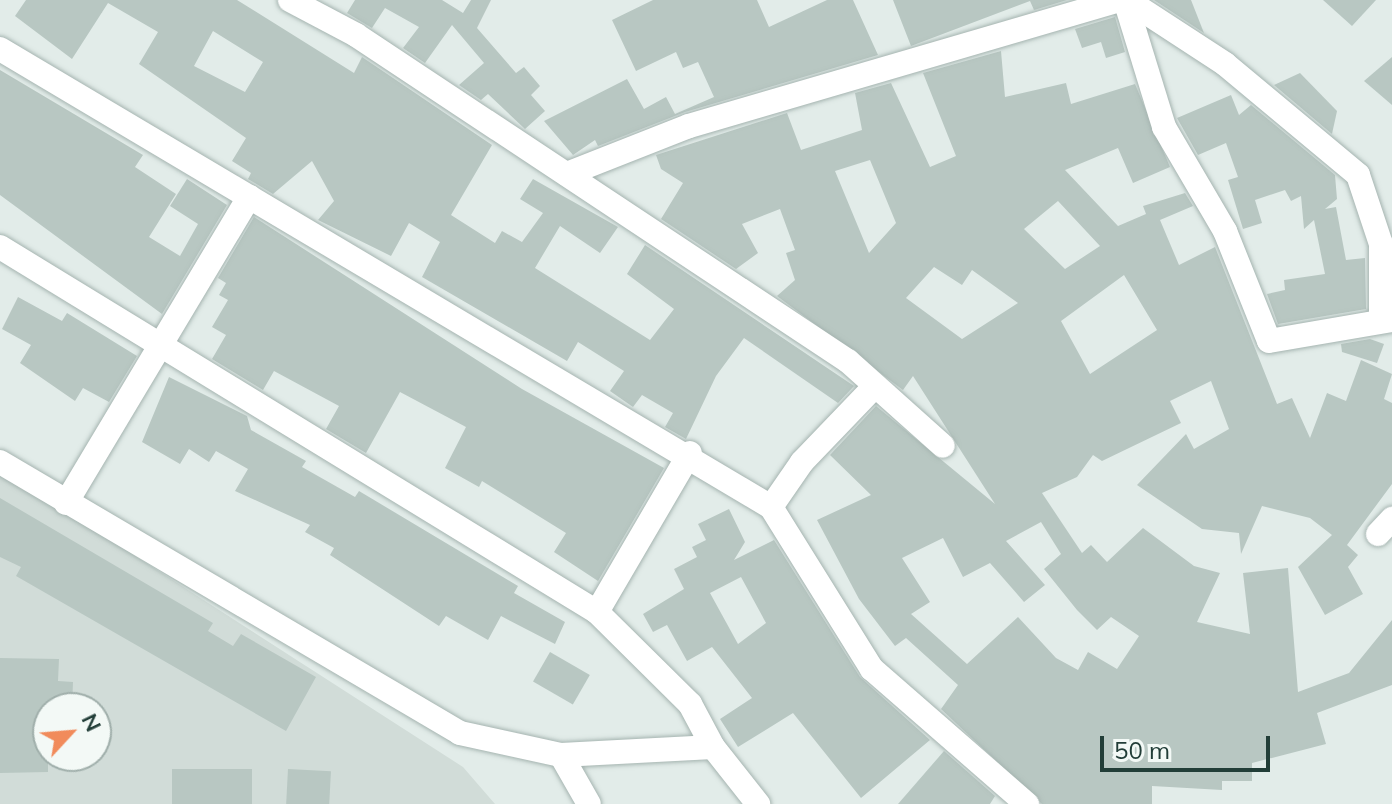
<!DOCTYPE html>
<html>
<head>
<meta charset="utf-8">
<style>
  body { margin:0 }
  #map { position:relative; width:1392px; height:804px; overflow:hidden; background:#e2ece9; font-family:Mulish,sans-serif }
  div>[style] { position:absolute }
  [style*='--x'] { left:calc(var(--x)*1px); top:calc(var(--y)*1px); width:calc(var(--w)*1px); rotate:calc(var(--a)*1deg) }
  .built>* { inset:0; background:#d1dcd8 }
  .building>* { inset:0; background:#b8c7c2; transform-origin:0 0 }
  .roads { filter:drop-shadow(0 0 2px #a5b4b0) drop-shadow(0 0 2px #a5b4b0) }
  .minor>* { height:24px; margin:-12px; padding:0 12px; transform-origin:12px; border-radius:12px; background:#fff }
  span { translate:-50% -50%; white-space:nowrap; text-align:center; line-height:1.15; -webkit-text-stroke:8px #f3f9f6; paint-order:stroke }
  .north { position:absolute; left:32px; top:692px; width:80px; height:80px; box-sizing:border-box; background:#f3f9f6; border:2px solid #9faeaa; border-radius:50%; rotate:64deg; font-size:22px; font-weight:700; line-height:32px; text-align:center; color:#223e38 }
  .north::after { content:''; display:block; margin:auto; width:28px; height:36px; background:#f18b5b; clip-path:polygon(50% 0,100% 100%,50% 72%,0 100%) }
  .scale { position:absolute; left:1100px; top:736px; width:170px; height:36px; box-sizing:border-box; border:4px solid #223e38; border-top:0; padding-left:10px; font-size:24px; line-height:28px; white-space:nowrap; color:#223e38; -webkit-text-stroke:6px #f3f9f6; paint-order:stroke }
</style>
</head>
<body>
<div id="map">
  <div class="built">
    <i style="clip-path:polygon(evenodd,0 469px,463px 767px,495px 804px,0 804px,0 469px,48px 708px,96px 708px,96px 756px,48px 756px,48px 708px)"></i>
  </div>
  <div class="building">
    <i style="clip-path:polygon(evenodd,26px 0,237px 0,354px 73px,362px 57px,492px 145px,451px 215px,495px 243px,502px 231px,522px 242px,543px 213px,520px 199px,533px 179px,618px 227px,600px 253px,560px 226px,535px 268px,650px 340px,674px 309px,627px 274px,645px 245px,854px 386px,838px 403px,744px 338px,716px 376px,686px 439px,665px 427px,673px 413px,642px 395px,633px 407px,610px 391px,624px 371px,578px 342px,567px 361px,422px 277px,440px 242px,409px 223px,391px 256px,318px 220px,334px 201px,312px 161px,273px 194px,248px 179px,251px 173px,232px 161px,246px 138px,139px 64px,158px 32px,108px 3px,72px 59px,15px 16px,26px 0,213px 31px,263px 62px,245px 92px,194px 66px,213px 31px)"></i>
    <i style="clip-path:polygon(355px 0,442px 0,463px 13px,471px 0,491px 0,477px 28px,516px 73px,524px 67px,540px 86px,531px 95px,545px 111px,525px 129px,488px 94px,481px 100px,459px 85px,484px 63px,452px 25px,425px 63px,403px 48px,419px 27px,385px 8px,372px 28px,347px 13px)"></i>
    <i style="clip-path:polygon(653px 0,757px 0,769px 27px,827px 0,853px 0,878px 55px,685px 112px,598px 146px,595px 140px,573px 155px,544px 121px,627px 79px,644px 109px,666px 97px,675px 114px,714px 97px,698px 62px,683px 68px,676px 52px,636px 71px,612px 20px)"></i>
    <i style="clip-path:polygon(893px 0,1067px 0,1034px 10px,1030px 1px,911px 46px)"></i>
    <i style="clip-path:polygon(1154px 0,1191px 0,1204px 33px)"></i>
    <i style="clip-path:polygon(1323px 0,1376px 0,1352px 26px)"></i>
    <i style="clip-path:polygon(1115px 17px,1125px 52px,1106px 58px,1101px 42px,1082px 48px,1075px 29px)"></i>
    <i style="clip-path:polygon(evenodd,1001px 51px,1005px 97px,1066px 83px,1071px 104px,1135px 84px,1170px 167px,1133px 183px,1118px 148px,1065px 170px,1118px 226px,1146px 214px,1143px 206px,1185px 193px,1193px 206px,1160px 220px,1179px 265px,1215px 247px,1277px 404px,1292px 398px,1310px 438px,1327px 393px,1346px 401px,1361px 360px,1392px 374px,1384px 399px,1392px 403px,1392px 484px,1347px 545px,1358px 555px,1348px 567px,1363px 594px,1325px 615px,1298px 567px,1332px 535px,1310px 518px,1262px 506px,1241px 554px,1239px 533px,1202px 529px,1137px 485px,1186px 434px,1194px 449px,1229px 429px,1211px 381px,1170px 401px,1181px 423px,1102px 461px,1093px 455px,1077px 477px,1042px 493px,1082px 553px,1091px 545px,1107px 562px,1143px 528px,1194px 566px,1220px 573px,1197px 622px,1250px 634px,1243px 573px,1288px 568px,1298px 692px,1349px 673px,1392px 620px,1392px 685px,1317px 713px,1326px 744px,1252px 763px,1252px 781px,1222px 781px,1222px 790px,1152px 786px,1152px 804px,1042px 804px,941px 709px,958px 685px,906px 638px,895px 646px,859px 599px,817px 520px,871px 495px,830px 455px,876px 406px,995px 504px,913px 376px,903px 390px,777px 296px,795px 280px,786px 253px,795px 250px,780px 209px,742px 224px,758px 253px,736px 269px,661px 219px,683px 183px,661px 169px,656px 155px,787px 113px,801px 150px,862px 130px,855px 93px,891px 83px,930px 167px,956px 156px,923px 73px,1001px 51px,870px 160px,896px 223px,869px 253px,835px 171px,870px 160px,1001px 51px,1058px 201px,1100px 246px,1065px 269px,1024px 229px,1058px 201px,1001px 51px,934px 267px,962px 285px,972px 270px,1018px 303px,962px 339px,906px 298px,934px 267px,1001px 51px,1124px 275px,1157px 330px,1090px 374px,1061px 321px,1124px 275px,1001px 51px,1041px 522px,1061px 554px,1044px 569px,1077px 610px,1097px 630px,1111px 617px,1139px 636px,1117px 669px,1088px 652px,1078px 670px,1056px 658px,1018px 617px,967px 664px,911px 614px,930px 602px,902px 558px,943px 538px,963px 577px,990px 563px,1024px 602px,1045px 585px,1006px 541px,1041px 522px)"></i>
    <i style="clip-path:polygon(1392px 57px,1392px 105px,1364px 81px)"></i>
    <i style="clip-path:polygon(0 70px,143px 155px,135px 167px,176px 194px,149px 237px,180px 256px,198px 224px,170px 206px,187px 179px,227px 205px,162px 314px,0 195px)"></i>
    <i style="clip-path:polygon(1300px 73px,1337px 111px,1332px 134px,1274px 85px)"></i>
    <i style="clip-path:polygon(1231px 95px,1239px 115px,1251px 105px,1335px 175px,1337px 199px,1325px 209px,1336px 207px,1346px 260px,1365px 258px,1366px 309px,1278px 324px,1267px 294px,1285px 290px,1284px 280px,1325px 274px,1314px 220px,1304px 229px,1301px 196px,1291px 201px,1285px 190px,1255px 200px,1262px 223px,1243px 229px,1228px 180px,1238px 177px,1226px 143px,1198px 155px,1177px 118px)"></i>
    <i style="clip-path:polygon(254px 217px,522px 389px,664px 468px,598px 581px,554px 552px,566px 533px,482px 481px,479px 487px,445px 468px,466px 427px,400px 392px,366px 453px,326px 429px,339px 406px,274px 371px,263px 390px,212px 359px,226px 335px,212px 327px,228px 300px,219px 295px,226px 283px,218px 278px)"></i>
    <i style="clip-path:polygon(18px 297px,62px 321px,67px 313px,137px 356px,109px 402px,83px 388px,75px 401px,20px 363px,31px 345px,2px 329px)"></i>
    <i style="clip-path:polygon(1370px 339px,1384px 344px,1377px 363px,1342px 352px,1341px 344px)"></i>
    <i style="clip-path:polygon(169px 377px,247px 416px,251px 430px,306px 461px,302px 467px,355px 497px,359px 491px,518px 586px,514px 593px,565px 622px,555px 644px,501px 616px,488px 640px,446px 616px,439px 626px,330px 555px,334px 548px,305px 532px,310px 525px,235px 491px,248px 469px,216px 451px,209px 462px,189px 449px,180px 464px,142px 442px)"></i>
    <i style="clip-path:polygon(0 498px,213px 623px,208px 631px,233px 646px,241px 634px,316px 677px,286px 731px,16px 576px,21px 567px,0 557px)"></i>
    <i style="clip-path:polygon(evenodd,729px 509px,745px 542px,734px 560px,774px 540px,860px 677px,930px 740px,861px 798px,793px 713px,738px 747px,720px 719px,752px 698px,712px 647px,687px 661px,667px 625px,653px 632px,643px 614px,684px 589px,674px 569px,697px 557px,692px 547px,706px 540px,698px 524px,729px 509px,741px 577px,766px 623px,738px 644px,710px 593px,741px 577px)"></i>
    <i style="left:550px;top:652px;width:46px;height:34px;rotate:30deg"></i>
    <i style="clip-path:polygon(0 658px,59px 659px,58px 681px,73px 682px,72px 708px,48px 708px,48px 772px,0 773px)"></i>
    <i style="clip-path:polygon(944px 751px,995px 796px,990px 804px,898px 804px)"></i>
    <i style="left:172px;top:769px;width:80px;height:35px"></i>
    <i style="left:288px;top:769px;width:43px;height:35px;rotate:3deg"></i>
  </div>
  <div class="roads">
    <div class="minor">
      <i style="--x:290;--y:0;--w:75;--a:27.9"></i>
      <i style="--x:356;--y:35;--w:590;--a:33.53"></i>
      <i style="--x:848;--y:361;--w:127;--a:41.8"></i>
      <i style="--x:1125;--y:0;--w:133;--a:72.9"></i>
      <i style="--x:1164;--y:127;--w:121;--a:59.6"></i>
      <i style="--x:1225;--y:231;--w:118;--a:68.2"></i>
      <i style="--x:1269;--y:341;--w:125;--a:-9.7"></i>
      <i style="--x:1127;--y:0;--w:117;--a:33.1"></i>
      <i style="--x:1225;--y:64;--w:173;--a:39.8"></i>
      <i style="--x:1358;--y:175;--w:73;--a:71.6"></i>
      <i style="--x:1381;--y:244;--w:77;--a:90"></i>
      <i style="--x:0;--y:49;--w:897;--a:30.71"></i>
      <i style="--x:771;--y:507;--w:191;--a:58.1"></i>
      <i style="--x:872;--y:669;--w:206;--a:41.1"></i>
      <i style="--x:567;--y:174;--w:131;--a:-21.5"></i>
      <i style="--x:689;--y:126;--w:450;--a:-16.3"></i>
      <i style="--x:0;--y:247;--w:700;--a:31.44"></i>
      <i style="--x:597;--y:612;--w:131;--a:44.7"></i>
      <i style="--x:690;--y:704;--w:49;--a:61.9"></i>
      <i style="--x:0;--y:462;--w:534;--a:30.5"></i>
      <i style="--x:460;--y:733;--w:103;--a:12.3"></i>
      <i style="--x:561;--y:755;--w:152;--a:-3"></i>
      <i style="--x:713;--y:747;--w:73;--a:51.7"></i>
      <i style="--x:66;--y:503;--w:357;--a:-59.1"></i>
      <i style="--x:771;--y:507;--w:55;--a:-55.4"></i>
      <i style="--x:802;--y:462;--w:104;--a:-46.2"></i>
      <i style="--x:1378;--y:534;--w:21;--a:-47"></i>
      <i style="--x:597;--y:612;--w:184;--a:-59.7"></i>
      <i style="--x:561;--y:755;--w:56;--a:60.3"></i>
    </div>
  </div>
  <div class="north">N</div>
  <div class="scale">50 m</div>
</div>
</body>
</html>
